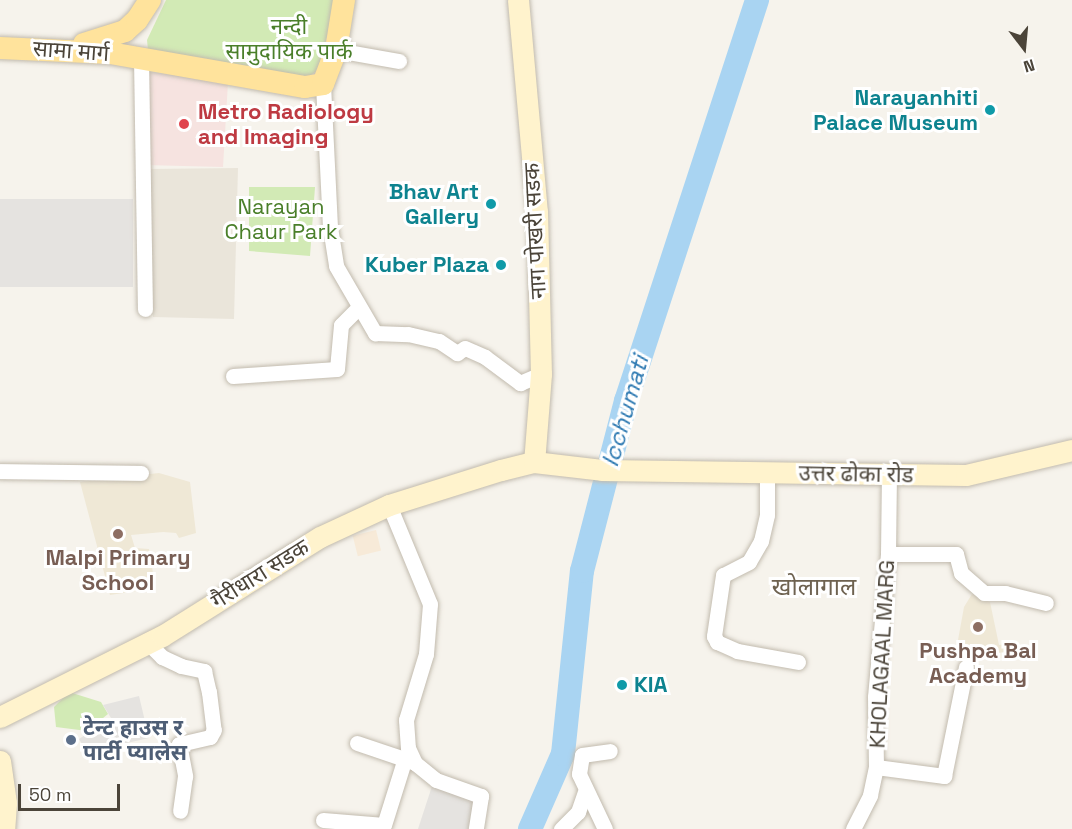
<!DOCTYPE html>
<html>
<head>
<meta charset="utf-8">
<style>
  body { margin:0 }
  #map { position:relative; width:1072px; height:829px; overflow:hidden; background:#f6f3ec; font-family:"Space Grotesk","Noto Sans Devanagari",sans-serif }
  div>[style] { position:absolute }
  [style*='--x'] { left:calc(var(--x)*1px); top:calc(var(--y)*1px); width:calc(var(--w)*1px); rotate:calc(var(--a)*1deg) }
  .residential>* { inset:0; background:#eae5da }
  .commercial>* { inset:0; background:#f7ead8; transform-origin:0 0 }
  .education>* { inset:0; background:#efe8d6 }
  .medical>* { inset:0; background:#f6e3e0 }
  .green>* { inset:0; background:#d2eab5 }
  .parking>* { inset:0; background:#e5e3e0; transform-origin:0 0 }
  .river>* { height:24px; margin:-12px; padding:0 12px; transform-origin:12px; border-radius:12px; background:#a9d4f2 }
  .roads { filter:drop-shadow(0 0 2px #c2bbae) drop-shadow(0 0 2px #c2bbae) }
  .street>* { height:15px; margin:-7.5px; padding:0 7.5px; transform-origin:7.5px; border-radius:7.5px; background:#fff }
  .secondary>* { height:21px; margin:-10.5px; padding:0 10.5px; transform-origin:10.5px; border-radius:10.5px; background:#fff3cd }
  .primary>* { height:22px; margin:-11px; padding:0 11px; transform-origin:11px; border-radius:11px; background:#ffe39c }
  .dots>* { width:16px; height:16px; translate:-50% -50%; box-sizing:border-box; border:3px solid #fff; border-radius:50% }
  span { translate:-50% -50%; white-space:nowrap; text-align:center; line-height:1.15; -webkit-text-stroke:6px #fff; paint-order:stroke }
  .park-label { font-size:22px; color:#4a7f2a }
  .street-label { font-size:22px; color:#4b4439 }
  .culture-label { font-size:22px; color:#0d838f; font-weight:700 }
  .right { translate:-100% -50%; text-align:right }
  .left { translate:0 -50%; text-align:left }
  .health-label { font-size:22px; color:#be3a42; font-weight:700 }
  .education-label { font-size:22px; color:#785e54; font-weight:700 }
  .service-label { font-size:22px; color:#4e5e75; font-weight:700 }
  .water-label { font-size:24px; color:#2e7ab2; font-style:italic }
  .neighbourhood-label { font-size:24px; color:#6e6250 }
  .north { position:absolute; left:994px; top:18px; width:60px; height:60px; -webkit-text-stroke:4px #fff; paint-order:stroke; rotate:164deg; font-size:16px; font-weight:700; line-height:24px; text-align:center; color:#4b4439 }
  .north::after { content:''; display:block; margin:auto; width:21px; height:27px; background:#4b4439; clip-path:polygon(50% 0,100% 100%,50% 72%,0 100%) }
  .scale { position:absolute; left:18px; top:784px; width:102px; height:27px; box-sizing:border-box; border:3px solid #4b4439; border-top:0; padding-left:8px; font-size:18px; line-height:21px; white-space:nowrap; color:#4b4439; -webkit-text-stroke:4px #fff; paint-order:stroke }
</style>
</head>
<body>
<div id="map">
  <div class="residential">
    <i style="clip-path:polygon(238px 168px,234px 319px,153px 317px,146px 245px,148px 169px)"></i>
  </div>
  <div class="commercial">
    <i style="left:376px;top:530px;width:21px;height:24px;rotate:76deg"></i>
  </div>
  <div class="education">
    <i style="clip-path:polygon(159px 473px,190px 482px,196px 533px,179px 538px,176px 533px,163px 532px,131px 535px,135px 548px,149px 549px,153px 573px,150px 589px,110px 595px,80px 482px)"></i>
    <i style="clip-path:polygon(972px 594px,990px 602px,999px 645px,1018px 642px,1009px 659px,960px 654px,958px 640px,964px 607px)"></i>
  </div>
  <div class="medical">
    <i style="clip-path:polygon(142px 71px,228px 82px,223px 167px,144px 165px)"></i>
  </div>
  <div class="green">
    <i style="clip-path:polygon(166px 0,337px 0,318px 70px,307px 78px,148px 50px,147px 40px)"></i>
    <i style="clip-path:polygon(249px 187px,315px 187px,310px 256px,249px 251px)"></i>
    <i style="clip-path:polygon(69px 692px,101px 702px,108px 714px,87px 731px,56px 727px,54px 707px)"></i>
  </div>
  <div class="parking">
    <i style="left:0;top:199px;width:133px;height:88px"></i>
    <i style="clip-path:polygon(139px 696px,149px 738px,87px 752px,79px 739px,111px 718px,103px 705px)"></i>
    <i style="clip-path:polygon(433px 783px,477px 799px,468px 829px,418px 829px)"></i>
  </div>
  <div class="river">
    <i style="--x:530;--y:829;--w:82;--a:-66.3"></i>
    <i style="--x:563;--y:754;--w:184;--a:-84.1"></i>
    <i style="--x:582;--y:571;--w:176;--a:-75.5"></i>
    <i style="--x:626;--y:401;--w:422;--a:-71.9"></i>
  </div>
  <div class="roads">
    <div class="street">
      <i style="--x:336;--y:50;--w:64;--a:9.9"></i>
      <i style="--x:141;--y:58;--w:251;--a:89.1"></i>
      <i style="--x:323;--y:84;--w:143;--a:87.2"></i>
      <i style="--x:330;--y:227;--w:39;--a:81"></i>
      <i style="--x:336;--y:266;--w:78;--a:59.8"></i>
      <i style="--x:375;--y:333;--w:33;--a:2"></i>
      <i style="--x:408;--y:334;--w:32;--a:13"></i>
      <i style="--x:439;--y:341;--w:22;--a:34"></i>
      <i style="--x:457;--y:353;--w:9;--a:-32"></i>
      <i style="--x:465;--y:348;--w:22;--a:24"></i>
      <i style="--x:485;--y:357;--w:44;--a:36.6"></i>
      <i style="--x:520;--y:383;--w:23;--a:-23"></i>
      <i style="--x:233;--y:376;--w:104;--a:-3.9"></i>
      <i style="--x:337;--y:369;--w:44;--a:-84.8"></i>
      <i style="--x:341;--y:325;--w:24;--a:-45"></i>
      <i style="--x:0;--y:471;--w:141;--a:0.8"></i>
      <i style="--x:767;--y:474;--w:41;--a:90"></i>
      <i style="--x:767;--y:515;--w:27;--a:103"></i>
      <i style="--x:761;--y:541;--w:24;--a:120"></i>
      <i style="--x:749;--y:562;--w:29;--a:153"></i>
      <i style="--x:723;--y:575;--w:62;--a:98.4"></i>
      <i style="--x:714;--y:636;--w:7;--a:63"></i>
      <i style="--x:717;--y:642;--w:22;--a:24"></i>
      <i style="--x:737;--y:651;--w:62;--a:10.2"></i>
      <i style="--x:389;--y:505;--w:107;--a:67.5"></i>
      <i style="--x:430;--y:604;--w:50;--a:94.6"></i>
      <i style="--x:426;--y:654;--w:69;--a:106.9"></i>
      <i style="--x:406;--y:720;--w:28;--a:86"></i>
      <i style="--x:408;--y:748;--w:17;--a:65"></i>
      <i style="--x:415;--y:763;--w:27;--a:39"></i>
      <i style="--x:436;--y:780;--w:48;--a:19.6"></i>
      <i style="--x:481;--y:796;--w:33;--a:99"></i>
      <i style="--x:888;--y:554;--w:68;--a:0"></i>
      <i style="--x:956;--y:554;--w:20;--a:75"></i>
      <i style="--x:961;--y:573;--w:30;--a:41"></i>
      <i style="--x:984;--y:593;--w:21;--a:0"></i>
      <i style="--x:1005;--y:593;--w:42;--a:13.7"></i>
      <i style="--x:148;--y:643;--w:20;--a:45"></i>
      <i style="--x:162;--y:657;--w:21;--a:25"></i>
      <i style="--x:181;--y:666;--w:24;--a:12"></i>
      <i style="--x:204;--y:671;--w:22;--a:77"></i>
      <i style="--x:209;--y:692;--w:38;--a:83"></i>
      <i style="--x:214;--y:730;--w:8;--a:120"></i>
      <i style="--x:210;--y:737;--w:32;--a:167"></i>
      <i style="--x:179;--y:744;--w:33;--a:79"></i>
      <i style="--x:185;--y:776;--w:35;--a:98"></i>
      <i style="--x:357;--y:743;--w:59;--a:18.7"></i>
      <i style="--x:876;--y:767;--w:69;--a:7.5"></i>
      <i style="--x:944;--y:776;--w:111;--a:-78.6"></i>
      <i style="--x:323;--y:820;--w:61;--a:4.7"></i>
      <i style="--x:384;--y:825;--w:70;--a:-72.6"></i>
      <i style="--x:561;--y:829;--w:24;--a:-45"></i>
      <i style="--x:578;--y:812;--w:21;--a:-71"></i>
      <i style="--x:605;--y:829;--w:61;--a:-115.3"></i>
      <i style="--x:579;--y:774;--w:19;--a:-81"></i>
      <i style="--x:582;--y:755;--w:28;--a:-8"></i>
      <i style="--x:853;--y:829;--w:38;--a:-63"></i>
      <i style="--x:870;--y:795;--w:29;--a:-78"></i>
      <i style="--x:876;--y:767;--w:70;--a:-90.8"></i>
      <i style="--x:875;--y:697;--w:144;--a:-84.8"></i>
      <i style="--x:888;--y:554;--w:79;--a:-89.3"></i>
    </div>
    <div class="secondary">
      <i style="--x:518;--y:0;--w:212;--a:84.9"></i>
      <i style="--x:537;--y:211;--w:163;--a:88.6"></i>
      <i style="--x:541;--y:374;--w:88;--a:94.5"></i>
      <i style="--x:0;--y:717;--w:181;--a:-26.6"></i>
      <i style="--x:162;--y:636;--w:186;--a:-32.1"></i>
      <i style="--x:320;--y:537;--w:76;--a:-24.9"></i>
      <i style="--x:389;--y:505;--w:117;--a:-17.4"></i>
      <i style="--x:501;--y:470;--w:34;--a:-14"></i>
      <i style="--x:534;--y:462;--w:68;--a:6.7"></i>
      <i style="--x:602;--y:470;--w:364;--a:0.8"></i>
      <i style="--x:966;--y:475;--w:109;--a:-13.3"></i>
      <i style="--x:0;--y:761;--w:42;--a:81.9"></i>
      <i style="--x:6;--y:803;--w:26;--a:94"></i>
    </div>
    <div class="primary">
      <i style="--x:84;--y:44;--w:43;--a:-17.6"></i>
      <i style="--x:125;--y:31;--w:16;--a:-43"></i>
      <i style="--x:137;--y:20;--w:24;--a:-57"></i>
      <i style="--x:0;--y:48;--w:110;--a:2.6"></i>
      <i style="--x:110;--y:53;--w:198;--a:9.9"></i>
      <i style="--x:305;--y:87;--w:18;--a:-9"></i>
      <i style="--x:323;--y:84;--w:36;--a:-69"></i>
      <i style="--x:336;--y:50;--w:51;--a:-80.9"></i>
    </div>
  </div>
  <div class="dots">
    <i style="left:990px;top:110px;background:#0f9aa8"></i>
    <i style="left:184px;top:124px;background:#e0444e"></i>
    <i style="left:491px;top:204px;background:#0f9aa8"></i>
    <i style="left:501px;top:265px;background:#0f9aa8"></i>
    <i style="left:118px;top:534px;background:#8d6e63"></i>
    <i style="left:978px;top:627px;background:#8d6e63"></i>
    <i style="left:622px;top:685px;background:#0f9aa8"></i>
    <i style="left:71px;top:740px;background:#5c6f8a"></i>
  </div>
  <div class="park-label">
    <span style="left:289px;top:39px">नन्दी<br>सामुदायिक पार्क</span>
    <span style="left:281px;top:219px">Narayan<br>Chaur Park</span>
  </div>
  <div class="street-label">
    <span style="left:71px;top:51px;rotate:4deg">सामा मार्ग</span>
    <span style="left:535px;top:231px;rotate:-93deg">नाग पोखरी सडक</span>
    <span style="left:856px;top:474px;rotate:1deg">उत्तर ढोका रोड</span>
    <span style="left:260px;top:574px;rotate:-32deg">गैरीधारा सडक</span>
    <span style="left:882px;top:654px;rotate:-87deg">KHOLAGAAL MARG</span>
  </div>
  <div class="culture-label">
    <span class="right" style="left:978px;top:110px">Narayanhiti<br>Palace Museum</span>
    <span class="right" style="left:479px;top:204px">Bhav Art<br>Gallery</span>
    <span class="right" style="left:489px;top:265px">Kuber Plaza</span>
    <span class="left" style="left:634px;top:685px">KIA</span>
  </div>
  <div class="health-label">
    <span class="left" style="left:198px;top:124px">Metro Radiology<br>and Imaging</span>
  </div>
  <div class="education-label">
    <span style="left:118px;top:570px">Malpi Primary<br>School</span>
    <span style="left:978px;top:663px">Pushpa Bal<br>Academy</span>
  </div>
  <div class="service-label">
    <span class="left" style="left:83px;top:740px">टेन्ट हाउस र<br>पार्टी प्यालेस</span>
  </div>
  <div class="water-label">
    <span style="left:625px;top:411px;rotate:-74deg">Icchumati</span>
  </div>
  <div class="neighbourhood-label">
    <span style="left:814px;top:587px">खोलागाल</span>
  </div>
  <div class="north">N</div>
  <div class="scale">50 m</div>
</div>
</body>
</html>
